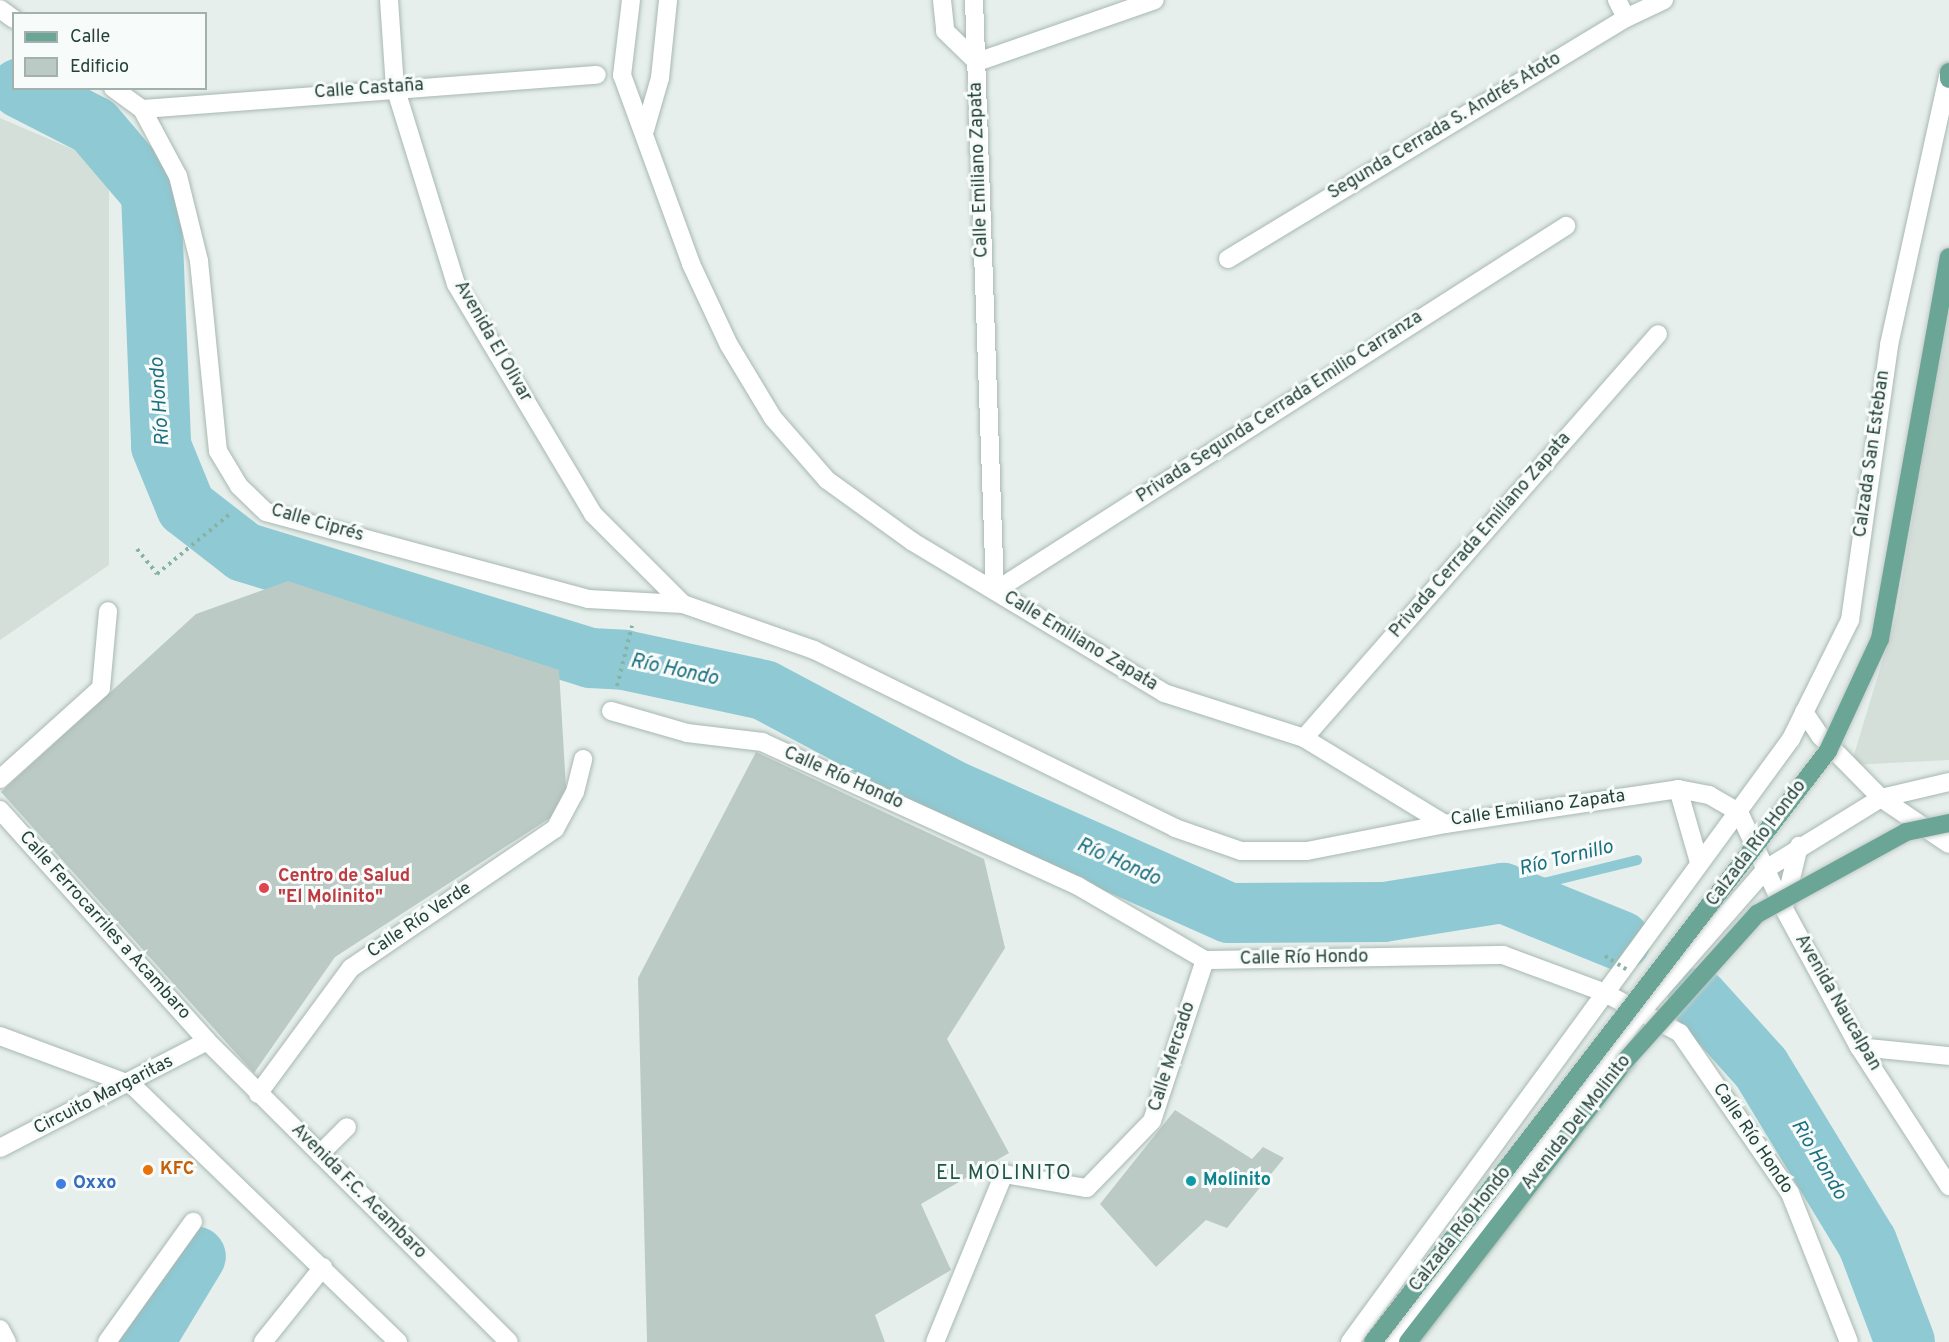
<!DOCTYPE html>
<html>
<head>
<meta charset="utf-8">
<style>
  body { margin:0 }
  #map { position:relative; width:1949px; height:1342px; overflow:hidden; background:#e6efeb; font-family:Overpass,sans-serif }
  div>[style] { position:absolute }
  [style*='--x'] { left:calc(var(--x)*1px); top:calc(var(--y)*1px); width:calc(var(--w)*1px); rotate:calc(var(--a)*1deg) }
  .built>* { inset:0; background:#d4dfda }
  .stream>* { height:10px; margin:-5px; padding:0 5px; transform-origin:5px; border-radius:5px; background:#8ec9d4 }
  .river>* { height:60px; margin:-30px; padding:0 30px; transform-origin:30px; border-radius:30px; background:#8ec9d4 }
  .building>* { inset:0; background:#bbcac4 }
  .path>* { height:4px; margin-top:-2px; transform-origin:0; background:repeating-linear-gradient(90deg,#86b3a5 0 3px,transparent 0 7.5px) }
  .roads { filter:drop-shadow(0 0 2px #a8b8b2) drop-shadow(0 0 2px #a8b8b2) }
  .street>* { height:18px; margin:-9px; padding:0 9px; transform-origin:9px; border-radius:9px; background:#fff }
  .secondary>* { height:18px; margin:-9px; padding:0 9px; transform-origin:9px; border-radius:9px; background:#fff }
  .primary>* { height:18px; margin:-9px; padding:0 9px; transform-origin:9px; border-radius:9px; background:#6aa596 }
  .path-bridge>* { height:4px; margin-top:-2px; transform-origin:0; background:repeating-linear-gradient(90deg,#86b3a5 0 3px,transparent 0 7.5px) }
  .bridges { filter:drop-shadow(0 0 2px #c2cac8) drop-shadow(0 0 2px #c2cac8) }
  .primary-bridge>* { height:18px; margin:-9px; padding:0 9px; transform-origin:9px; border-radius:9px; background:#6aa596 }
  .dots>* { width:16px; height:16px; translate:-50% -50%; box-sizing:border-box; border:3px solid #f7fbf9; border-radius:50% }
  span { translate:-50% -50%; white-space:nowrap; text-align:center; line-height:1.15; -webkit-text-stroke:6px #f7fbf9; paint-order:stroke }
  .street-label { font-size:18px; color:#24423a }
  .health-label { font-size:18px; color:#be3a42; font-weight:700 }
  .left { translate:0 -50%; text-align:left }
  .food-label { font-size:18px; color:#c56008; font-weight:700 }
  .culture-label { font-size:18px; color:#0d838f; font-weight:700 }
  .shop-label { font-size:18px; color:#366cbe; font-weight:700 }
  .water-label { font-size:20px; color:#1c6f80; font-style:italic }
  .neighbourhood-label { font-size:20px; color:#1f5548; letter-spacing:1.5px }
  .legend { position:absolute; left:12px; top:12px; width:195px; height:78px; box-sizing:border-box; background:#f7fbf9; border:2px solid #a3b1ad; margin:0; padding:8px 10px; list-style:none; font-size:18px; color:#24423a }
  .legend li { display:flex; align-items:center; gap:12px; height:30px }
  .legend b { width:30px; border:2px solid #a3b1ad }
</style>
</head>
<body>
<div id="map">
  <div class="built">
    <i style="clip-path:polygon(0 118px,77px 151px,109px 187px,109px 565px,0 640px)"></i>
    <i style="clip-path:polygon(1949px 293px,1949px 760px,1851px 765px,1897px 612px)"></i>
  </div>
  <div class="stream">
    <i style="--x:1503;--y:893;--w:138;--a:-13.8"></i>
  </div>
  <div class="river">
    <i style="--x:20;--y:88;--w:83;--a:27.2"></i>
    <i style="--x:94;--y:126;--w:88;--a:49.6"></i>
    <i style="--x:151;--y:193;--w:253;--a:87.7"></i>
    <i style="--x:161;--y:446;--w:66;--a:67.7"></i>
    <i style="--x:186;--y:507;--w:73;--a:37.8"></i>
    <i style="--x:244;--y:552;--w:362;--a:17"></i>
    <i style="--x:590;--y:658;--w:34;--a:3"></i>
    <i style="--x:624;--y:660;--w:143;--a:12.1"></i>
    <i style="--x:764;--y:690;--w:215;--a:28"></i>
    <i style="--x:954;--y:791;--w:301;--a:23.9"></i>
    <i style="--x:1229;--y:913;--w:155;--a:-0.4"></i>
    <i style="--x:1384;--y:912;--w:121;--a:-9.1"></i>
    <i style="--x:1503;--y:893;--w:127;--a:22.1"></i>
    <i style="--x:1698;--y:998;--w:94;--a:48"></i>
    <i style="--x:1761;--y:1068;--w:204;--a:58.7"></i>
    <i style="--x:1867;--y:1242;--w:107;--a:69.2"></i>
    <i style="--x:144;--y:1342;--w:100;--a:-58.8"></i>
  </div>
  <div class="building">
    <i style="clip-path:polygon(288px 581px,559px 670px,566px 788px,550px 818px,335px 957px,254px 1073px,1px 792px,196px 614px)"></i>
    <i style="clip-path:polygon(756px 752px,984px 859px,1005px 948px,947px 1039px,1009px 1153px,921px 1204px,951px 1270px,875px 1315px,885px 1342px,647px 1342px,638px 978px)"></i>
    <i style="clip-path:polygon(1175px 1110px,1252px 1159px,1263px 1147px,1284px 1158px,1227px 1228px,1206px 1220px,1156px 1267px,1100px 1204px)"></i>
  </div>
  <div class="path">
    <i style="--x:137;--y:549;--w:32;--a:51"></i>
    <i style="--x:157;--y:574;--w:96;--a:-39.5"></i>
    <i style="--x:617;--y:686;--w:62;--a:-76"></i>
  </div>
  <div class="roads">
    <div class="street">
      <i style="--x:631;--y:0;--w:76;--a:96.8"></i>
      <i style="--x:622;--y:75;--w:201;--a:69.9"></i>
      <i style="--x:691;--y:264;--w:89;--a:64.9"></i>
      <i style="--x:729;--y:345;--w:85;--a:58.9"></i>
      <i style="--x:773;--y:418;--w:82;--a:48.9"></i>
      <i style="--x:827;--y:480;--w:106;--a:35.8"></i>
      <i style="--x:913;--y:542;--w:293;--a:31"></i>
      <i style="--x:1164;--y:693;--w:147;--a:17.8"></i>
      <i style="--x:1304;--y:738;--w:165;--a:31.4"></i>
      <i style="--x:942;--y:0;--w:31;--a:84"></i>
      <i style="--x:945;--y:31;--w:45;--a:44.1"></i>
      <i style="--x:977;--y:62;--w:188;--a:-19.2"></i>
      <i style="--x:974;--y:0;--w:591;--a:87.96"></i>
      <i style="--x:1617;--y:0;--w:20;--a:63"></i>
      <i style="--x:0;--y:9;--w:17;--a:36"></i>
      <i style="--x:113;--y:88;--w:36;--a:36"></i>
      <i style="--x:142;--y:109;--w:76;--a:61.8"></i>
      <i style="--x:178;--y:176;--w:88;--a:76.1"></i>
      <i style="--x:199;--y:261;--w:191;--a:84.3"></i>
      <i style="--x:218;--y:451;--w:41;--a:59"></i>
      <i style="--x:239;--y:486;--w:37;--a:44"></i>
      <i style="--x:266;--y:512;--w:334;--a:15.1"></i>
      <i style="--x:588;--y:599;--w:95;--a:3"></i>
      <i style="--x:142;--y:109;--w:456;--a:-4.3"></i>
      <i style="--x:645;--y:130;--w:54;--a:-73.9"></i>
      <i style="--x:660;--y:78;--w:78;--a:-84.1"></i>
      <i style="--x:1228;--y:259;--w:465;--a:-31.2"></i>
      <i style="--x:1626;--y:18;--w:42;--a:-25.3"></i>
      <i style="--x:995;--y:591;--w:678;--a:-32.59"></i>
      <i style="--x:611;--y:711;--w:79;--a:16.1"></i>
      <i style="--x:687;--y:733;--w:76;--a:6.8"></i>
      <i style="--x:762;--y:742;--w:347;--a:24.5"></i>
      <i style="--x:1078;--y:886;--w:147;--a:30.2"></i>
      <i style="--x:1205;--y:960;--w:298;--a:-1"></i>
      <i style="--x:1503;--y:955;--w:107;--a:20.3"></i>
      <i style="--x:1603;--y:992;--w:87;--a:28"></i>
      <i style="--x:1680;--y:1033;--w:194;--a:55.5"></i>
      <i style="--x:1790;--y:1193;--w:160;--a:68.4"></i>
      <i style="--x:1304;--y:738;--w:537;--a:-48.77"></i>
      <i style="--x:0;--y:779;--w:136;--a:-42"></i>
      <i style="--x:101;--y:688;--w:77;--a:-84.8"></i>
      <i style="--x:1881;--y:798;--w:82;--a:34.1"></i>
      <i style="--x:0;--y:810;--w:310;--a:48.1"></i>
      <i style="--x:1859;--y:1047;--w:90;--a:5.7"></i>
      <i style="--x:258;--y:1094;--w:157;--a:-53.6"></i>
      <i style="--x:351;--y:968;--w:247;--a:-34.3"></i>
      <i style="--x:555;--y:829;--w:42;--a:-61.6"></i>
      <i style="--x:575;--y:792;--w:34;--a:-76"></i>
      <i style="--x:320;--y:1154;--w:38;--a:-45"></i>
      <i style="--x:0;--y:1329;--w:15;--a:62"></i>
      <i style="--x:107;--y:1342;--w:148;--a:-54.4"></i>
      <i style="--x:263;--y:1342;--w:96;--a:-51.3"></i>
      <i style="--x:935;--y:1342;--w:182;--a:-67.7"></i>
      <i style="--x:1004;--y:1174;--w:84;--a:9.6"></i>
      <i style="--x:1087;--y:1188;--w:93;--a:-45.9"></i>
      <i style="--x:1152;--y:1121;--w:169;--a:-71.8"></i>
    </div>
    <div class="secondary">
      <i style="--x:389;--y:0;--w:87;--a:86.1"></i>
      <i style="--x:395;--y:87;--w:206;--a:72.8"></i>
      <i style="--x:456;--y:284;--w:268;--a:59.2"></i>
      <i style="--x:593;--y:514;--w:127;--a:45"></i>
      <i style="--x:683;--y:604;--w:139;--a:19.3"></i>
      <i style="--x:814;--y:650;--w:402;--a:26.2"></i>
      <i style="--x:1175;--y:828;--w:70;--a:19.2"></i>
      <i style="--x:1241;--y:851;--w:66;--a:0"></i>
      <i style="--x:1307;--y:851;--w:141;--a:-11.1"></i>
      <i style="--x:1445;--y:824;--w:236;--a:-8.5"></i>
      <i style="--x:1678;--y:789;--w:32;--a:11"></i>
      <i style="--x:1709;--y:795;--w:34;--a:30"></i>
      <i style="--x:1804;--y:712;--w:29;--a:56"></i>
      <i style="--x:1820;--y:736;--w:87;--a:45.5"></i>
      <i style="--x:1678;--y:789;--w:76;--a:74"></i>
      <i style="--x:1739;--y:812;--w:107;--a:65.1"></i>
      <i style="--x:1784;--y:909;--w:157;--a:61.5"></i>
      <i style="--x:1859;--y:1047;--w:166;--a:57.1"></i>
      <i style="--x:1784;--y:907;--w:63;--a:-76.2"></i>
      <i style="--x:0;--y:1036;--w:141;--a:20.4"></i>
      <i style="--x:132;--y:1085;--w:370;--a:44"></i>
      <i style="--x:0;--y:1148;--w:233;--a:-27.3"></i>
      <i style="--x:207;--y:1041;--w:426;--a:44.9"></i>
      <i style="--x:1350;--y:1342;--w:747;--a:-53.82"></i>
      <i style="--x:1791;--y:739;--w:133;--a:-63.6"></i>
      <i style="--x:1850;--y:620;--w:278;--a:-81.9"></i>
      <i style="--x:1889;--y:345;--w:275;--a:-77.6"></i>
      <i style="--x:1392;--y:1342;--w:412;--a:-53"></i>
      <i style="--x:1640;--y:1013;--w:191;--a:-48.8"></i>
      <i style="--x:1766;--y:869;--w:135;--a:-31.7"></i>
      <i style="--x:1881;--y:798;--w:70;--a:-13.2"></i>
    </div>
    <div class="primary">
      <i style="--x:1949;--y:72;--w:7;--a:90"></i>
      <i style="--x:1408;--y:1342;--w:355;--a:-52.3"></i>
    </div>
  </div>
  <div class="path-bridge">
    <i style="--x:1605;--y:956;--w:26;--a:32"></i>
  </div>
  <div class="bridges">
    <div class="primary-bridge">
      <i style="--x:1625;--y:1061;--w:198;--a:-48.1"></i>
      <i style="--x:1757;--y:914;--w:170;--a:-28.8"></i>
      <i style="--x:1906;--y:832;--w:44;--a:-11.8"></i>
      <i style="--x:1373;--y:1342;--w:746;--a:-52.41"></i>
      <i style="--x:1828;--y:751;--w:123;--a:-65.1"></i>
      <i style="--x:1880;--y:639;--w:388;--a:-79.8"></i>
    </div>
  </div>
  <div class="dots">
    <i style="left:264px;top:888px;background:#e0444e"></i>
    <i style="left:148px;top:1170px;background:#e8710a"></i>
    <i style="left:1191px;top:1181px;background:#0f9aa8"></i>
    <i style="left:61px;top:1184px;background:#3f7fe0"></i>
  </div>
  <div class="street-label">
    <span style="left:369px;top:90px;rotate:-4deg">Calle Castaña</span>
    <span style="left:1445px;top:127px;rotate:-31deg">Segunda Cerrada S. Andrés Atoto</span>
    <span style="left:980px;top:170px;rotate:-92deg">Calle Emiliano Zapata</span>
    <span style="left:492px;top:342px;rotate:60deg">Avenida El Olivar</span>
    <span style="left:1280px;top:408px;rotate:-33deg">Privada Segunda Cerrada Emilio Carranza</span>
    <span style="left:1873px;top:454px;rotate:-82deg">Calzada San Esteban</span>
    <span style="left:317px;top:524px;rotate:16deg">Calle Ciprés</span>
    <span style="left:1481px;top:536px;rotate:-49deg">Privada Cerrada Emiliano Zapata</span>
    <span style="left:1080px;top:642px;rotate:31deg">Calle Emiliano Zapata</span>
    <span style="left:843px;top:779px;rotate:24deg">Calle Río Hondo</span>
    <span style="left:1538px;top:809px;rotate:-8deg">Calle Emiliano Zapata</span>
    <span style="left:1757px;top:844px;rotate:-53deg">Calzada Río Hondo</span>
    <span style="left:420px;top:921px;rotate:-34deg">Calle Río Verde</span>
    <span style="left:104px;top:926px;rotate:48deg">Calle Ferrocarriles a Acambaro</span>
    <span style="left:1304px;top:959px;rotate:-1deg">Calle Río Hondo</span>
    <span style="left:1837px;top:1003px;rotate:60deg">Avenida Naucalpan</span>
    <span style="left:1173px;top:1057px;rotate:-72deg">Calle Mercado</span>
    <span style="left:104px;top:1096px;rotate:-27deg">Circuito Margaritas</span>
    <span style="left:1577px;top:1123px;rotate:-52deg">Avenida Del Molinito</span>
    <span style="left:1752px;top:1139px;rotate:56deg">Calle Río Hondo</span>
    <span style="left:358px;top:1192px;rotate:45deg">Avenida F.C. Acambaro</span>
    <span style="left:1461px;top:1230px;rotate:-52deg">Calzada Río Hondo</span>
  </div>
  <div class="health-label">
    <span class="left" style="left:278px;top:888px">Centro de Salud<br>"El Molinito"</span>
  </div>
  <div class="food-label">
    <span class="left" style="left:160px;top:1170px">KFC</span>
  </div>
  <div class="culture-label">
    <span class="left" style="left:1203px;top:1181px">Molinito</span>
  </div>
  <div class="shop-label">
    <span class="left" style="left:73px;top:1184px">Oxxo</span>
  </div>
  <div class="water-label">
    <span style="left:161px;top:402px;rotate:-94deg">Río Hondo</span>
    <span style="left:674px;top:671px;rotate:12deg">Río Hondo</span>
    <span style="left:1566px;top:859px;rotate:-14deg">Río Tornillo</span>
    <span style="left:1118px;top:863px;rotate:24deg">Río Hondo</span>
    <span style="left:1818px;top:1160px;rotate:59deg">Rio Hondo</span>
  </div>
  <div class="neighbourhood-label">
    <span style="left:1004px;top:1174px">EL MOLINITO</span>
  </div>
  <ul class="legend">
  <li><b style="height:8px;background:#6aa596"></b>Calle</li>
  <li><b style="height:16px;background:#bbcac4"></b>Edificio</li>
  </ul>
</div>
</body>
</html>
